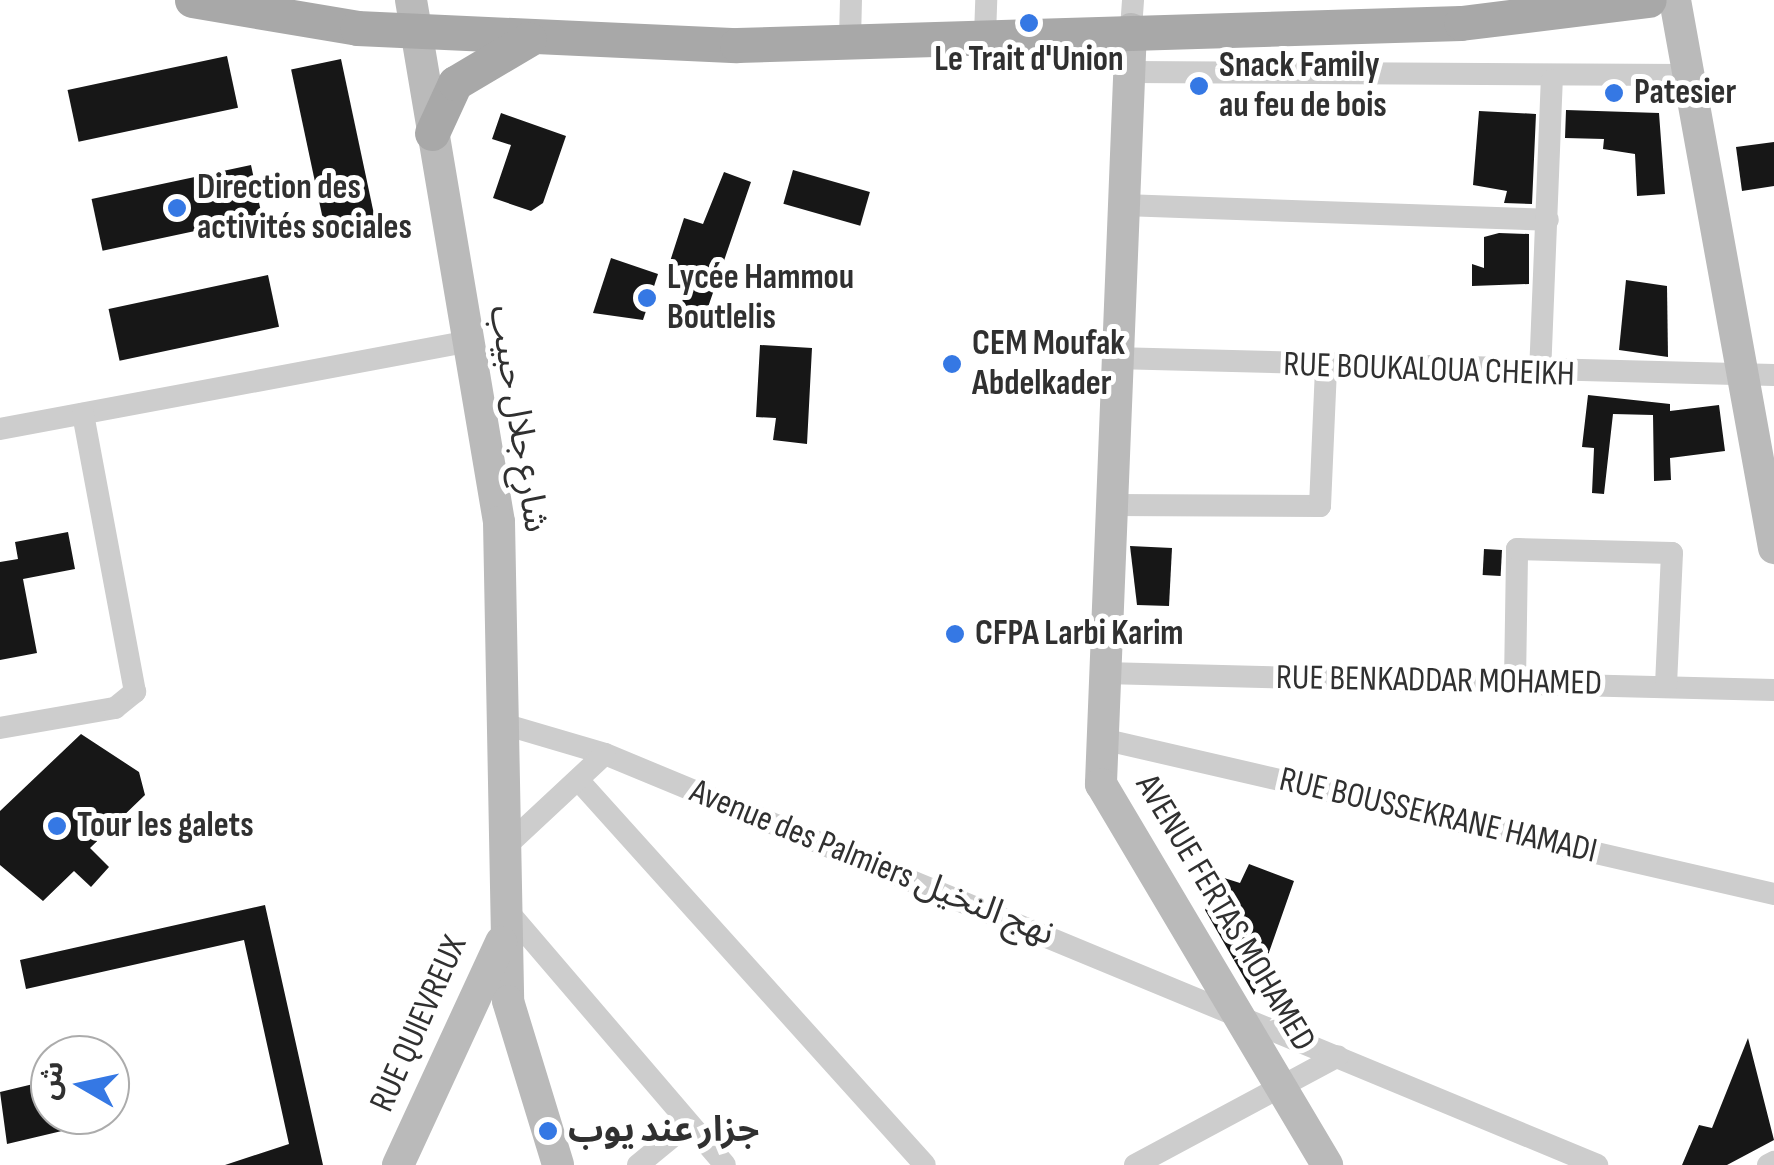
<!DOCTYPE html>
<html>
<head>
<meta charset="utf-8">
<style>
  body { margin:0 }
  #map { position:relative; width:1774px; height:1165px; overflow:hidden; background:#fff; font-family:"Sofia Sans Condensed","Noto Sans Arabic",sans-serif }
  div>[style] { position:absolute }
  [style*='--x'] { left:calc(var(--x)*1px); top:calc(var(--y)*1px); width:calc(var(--w)*1px); rotate:calc(var(--a)*1deg) }
  .building>* { inset:0; background:#171717; transform-origin:0 0 }
  .street>* { height:22px; margin:-11px; padding:0 11px; transform-origin:11px; border-radius:11px; background:#cdcdcd }
  .secondary>* { height:32px; margin:-16px; padding:0 16px; transform-origin:16px; border-radius:16px; background:#bababa }
  .primary>* { height:35px; margin:-17.5px; padding:0 17.5px; transform-origin:17.5px; border-radius:17.5px; background:#a8a8a8 }
  .dots>* { width:28px; height:28px; translate:-50% -50%; box-sizing:border-box; border:5px solid #fff; border-radius:50% }
  span { translate:-50% -50%; white-space:nowrap; text-align:center; line-height:1.15; -webkit-text-stroke:10px #fff; paint-order:stroke }
  .poi-label { font-size:35px; color:#303030; font-weight:700 }
  .left { translate:0 -50%; text-align:left }
  .street-label { font-size:35px; color:#303030 }
  .north { position:absolute; left:30px; top:1035px; width:100px; height:100px; box-sizing:border-box; background:#fff; border:2px solid #acacac; border-radius:50%; rotate:279deg; font-size:28px; font-weight:700; line-height:40px; text-align:center; color:#303030 }
  .north::after { content:''; display:block; margin:auto; width:35px; height:45px; background:#3578e4; clip-path:polygon(50% 0,100% 100%,50% 72%,0 100%) }
</style>
</head>
<body>
<div id="map">
  <div class="building">
    <i style="left:227px;top:56px;width:53px;height:163px;rotate:78deg"></i>
    <i style="left:341px;top:59px;width:163px;height:51px;rotate:78deg"></i>
    <i style="clip-path:polygon(1566px 110px,1659px 113px,1665px 194px,1637px 196px,1635px 154px,1603px 149px,1604px 139px,1565px 138px)"></i>
    <i style="clip-path:polygon(1479px 111px,1536px 114px,1532px 204px,1504px 203px,1507px 191px,1473px 185px)"></i>
    <i style="clip-path:polygon(501px 113px,566px 136px,543px 203px,531px 211px,493px 198px,511px 145px,492px 139px)"></i>
    <i style="clip-path:polygon(1774px 142px,1774px 186px,1742px 191px,1736px 147px)"></i>
    <i style="left:251px;top:165px;width:53px;height:163px;rotate:78deg"></i>
    <i style="left:793px;top:170px;width:80px;height:35px;rotate:16deg"></i>
    <i style="clip-path:polygon(724px 172px,751px 182px,705px 316px,680px 308px,688px 284px,665px 277px,684px 218px,703px 224px)"></i>
    <i style="clip-path:polygon(1499px 233px,1529px 234px,1529px 284px,1472px 286px,1472px 264px,1484px 268px,1484px 237px)"></i>
    <i style="clip-path:polygon(611px 258px,658px 274px,643px 320px,593px 313px)"></i>
    <i style="left:268px;top:275px;width:53px;height:163px;rotate:78deg"></i>
    <i style="clip-path:polygon(1626px 280px,1667px 286px,1668px 357px,1619px 350px)"></i>
    <i style="clip-path:polygon(760px 345px,812px 348px,807px 444px,773px 440px,776px 418px,756px 417px)"></i>
    <i style="clip-path:polygon(1588px 395px,1670px 404px,1670px 411px,1719px 405px,1725px 451px,1670px 458px,1671px 480px,1654px 481px,1653px 415px,1613px 414px,1604px 494px,1592px 493px,1594px 448px,1582px 447px)"></i>
    <i style="clip-path:polygon(68px 532px,75px 569px,23px 579px,37px 653px,0 660px,0 562px,18px 559px,15px 542px)"></i>
    <i style="clip-path:polygon(1130px 546px,1172px 548px,1169px 606px,1137px 605px)"></i>
    <i style="left:1484px;top:549px;width:18px;height:26px;rotate:3deg"></i>
    <i style="clip-path:polygon(81px 734px,139px 772px,145px 795px,90px 848px,109px 867px,91px 887px,74px 871px,43px 901px,0 865px,0 811px)"></i>
    <i style="clip-path:polygon(1249px 864px,1294px 881px,1254px 995px,1205px 910px,1221px 877px,1240px 883px)"></i>
    <i style="clip-path:polygon(265px 905px,323px 1165px,225px 1165px,289px 1144px,244px 940px,26px 989px,20px 960px)"></i>
    <i style="clip-path:polygon(1748px 1038px,1774px 1140px,1727px 1165px,1682px 1165px,1699px 1125px,1712px 1128px)"></i>
    <i style="clip-path:polygon(50px 1080px,50px 1115px,104px 1121px,7px 1144px,0 1092px)"></i>
  </div>
  <div class="street">
    <i style="--x:1131;--y:29;--w:29;--a:-86"></i>
    <i style="--x:985;--y:36;--w:36;--a:-88"></i>
    <i style="--x:850;--y:40;--w:40;--a:-88.6"></i>
    <i style="--x:1129;--y:72;--w:557;--a:0.31"></i>
    <i style="--x:1123;--y:205;--w:425;--a:2"></i>
    <i style="--x:1113;--y:358;--w:661;--a:1.47"></i>
    <i style="--x:1540;--y:374;--w:294;--a:-87.7"></i>
    <i style="--x:0;--y:429;--w:475;--a:-10.6"></i>
    <i style="--x:1111;--y:505;--w:209;--a:0.3"></i>
    <i style="--x:1320;--y:506;--w:139;--a:-87.5"></i>
    <i style="--x:1104;--y:673;--w:670;--a:1.45"></i>
    <i style="--x:1515;--y:682;--w:133;--a:-89.1"></i>
    <i style="--x:1517;--y:549;--w:155;--a:1.5"></i>
    <i style="--x:1672;--y:553;--w:134;--a:92.6"></i>
    <i style="--x:500;--y:723;--w:109;--a:16.4"></i>
    <i style="--x:605;--y:754;--w:1074;--a:22.5"></i>
    <i style="--x:0;--y:728;--w:117;--a:-9.9"></i>
    <i style="--x:115;--y:708;--w:26;--a:-39"></i>
    <i style="--x:135;--y:692;--w:283;--a:-100.6"></i>
    <i style="--x:1102;--y:739;--w:690;--a:12.99"></i>
    <i style="--x:580;--y:782;--w:515;--a:47.99"></i>
    <i style="--x:503;--y:849;--w:139;--a:-43"></i>
    <i style="--x:510;--y:914;--w:330;--a:49.4"></i>
    <i style="--x:638;--y:1165;--w:65;--a:-39.4"></i>
    <i style="--x:1135;--y:1165;--w:230;--a:-28.2"></i>
    <i style="--x:1768;--y:1165;--w:7;--a:-27"></i>
  </div>
  <div class="secondary">
    <i style="--x:411;--y:0;--w:529;--a:80.43"></i>
    <i style="--x:499;--y:522;--w:479;--a:88.9"></i>
    <i style="--x:508;--y:1001;--w:171;--a:73"></i>
    <i style="--x:1675;--y:0;--w:557;--a:79.76"></i>
    <i style="--x:1131;--y:29;--w:756;--a:92.28"></i>
    <i style="--x:1101;--y:784;--w:443;--a:59.3"></i>
    <i style="--x:398;--y:1165;--w:246;--a:-65.2"></i>
  </div>
  <div class="primary">
    <i style="--x:192;--y:0;--w:167;--a:9.6"></i>
    <i style="--x:357;--y:28;--w:380;--a:2.6"></i>
    <i style="--x:737;--y:45;--w:724;--a:-1.74"></i>
    <i style="--x:1461;--y:23;--w:189;--a:-7"></i>
    <i style="--x:432;--y:133;--w:55;--a:-65.3"></i>
    <i style="--x:455;--y:83;--w:86;--a:-30.7"></i>
  </div>
  <div class="dots">
    <i style="left:1029px;top:23px;background:#3578e4"></i>
    <i style="left:1199px;top:86px;background:#3578e4"></i>
    <i style="left:1614px;top:93px;background:#3578e4"></i>
    <i style="left:177px;top:208px;background:#3578e4"></i>
    <i style="left:647px;top:298px;background:#3578e4"></i>
    <i style="left:952px;top:364px;background:#3578e4"></i>
    <i style="left:955px;top:634px;background:#3578e4"></i>
    <i style="left:57px;top:826px;background:#3578e4"></i>
    <i style="left:548px;top:1131px;background:#3578e4"></i>
  </div>
  <div class="poi-label">
    <span style="left:1029px;top:60px">Le Trait d'Union</span>
    <span class="left" style="left:1219px;top:86px">Snack Family<br>au feu de bois</span>
    <span class="left" style="left:1634px;top:93px">Patesier</span>
    <span class="left" style="left:197px;top:208px">Direction des<br>activités sociales</span>
    <span class="left" style="left:667px;top:298px">Lycée Hammou<br>Boutlelis</span>
    <span class="left" style="left:972px;top:364px">CEM Moufak<br>Abdelkader</span>
    <span class="left" style="left:975px;top:634px">CFPA Larbi Karim</span>
    <span class="left" style="left:77px;top:826px">Tour les galets</span>
    <span class="left" style="left:568px;top:1131px">جزار عند يوب</span>
  </div>
  <div class="street-label">
    <span style="left:1429px;top:370px;rotate:2deg">RUE BOUKALOUA CHEIKH</span>
    <span style="left:518px;top:419px;rotate:81deg">شارع جلال حبيب</span>
    <span style="left:1439px;top:681px;rotate:1deg">RUE BENKADDAR MOHAMED</span>
    <span style="left:1438px;top:816px;rotate:13deg">RUE BOUSSEKRANE HAMADI</span>
    <span style="left:872px;top:863px;rotate:22deg">Avenue des Palmiers نهج النخيل</span>
    <span style="left:1225px;top:913px;rotate:59deg">AVENUE FERTAS MOHAMED</span>
    <span style="left:419px;top:1024px;rotate:-66deg">RUE QUIEVREUX</span>
  </div>
  <div class="north">ش</div>
</div>
</body>
</html>
